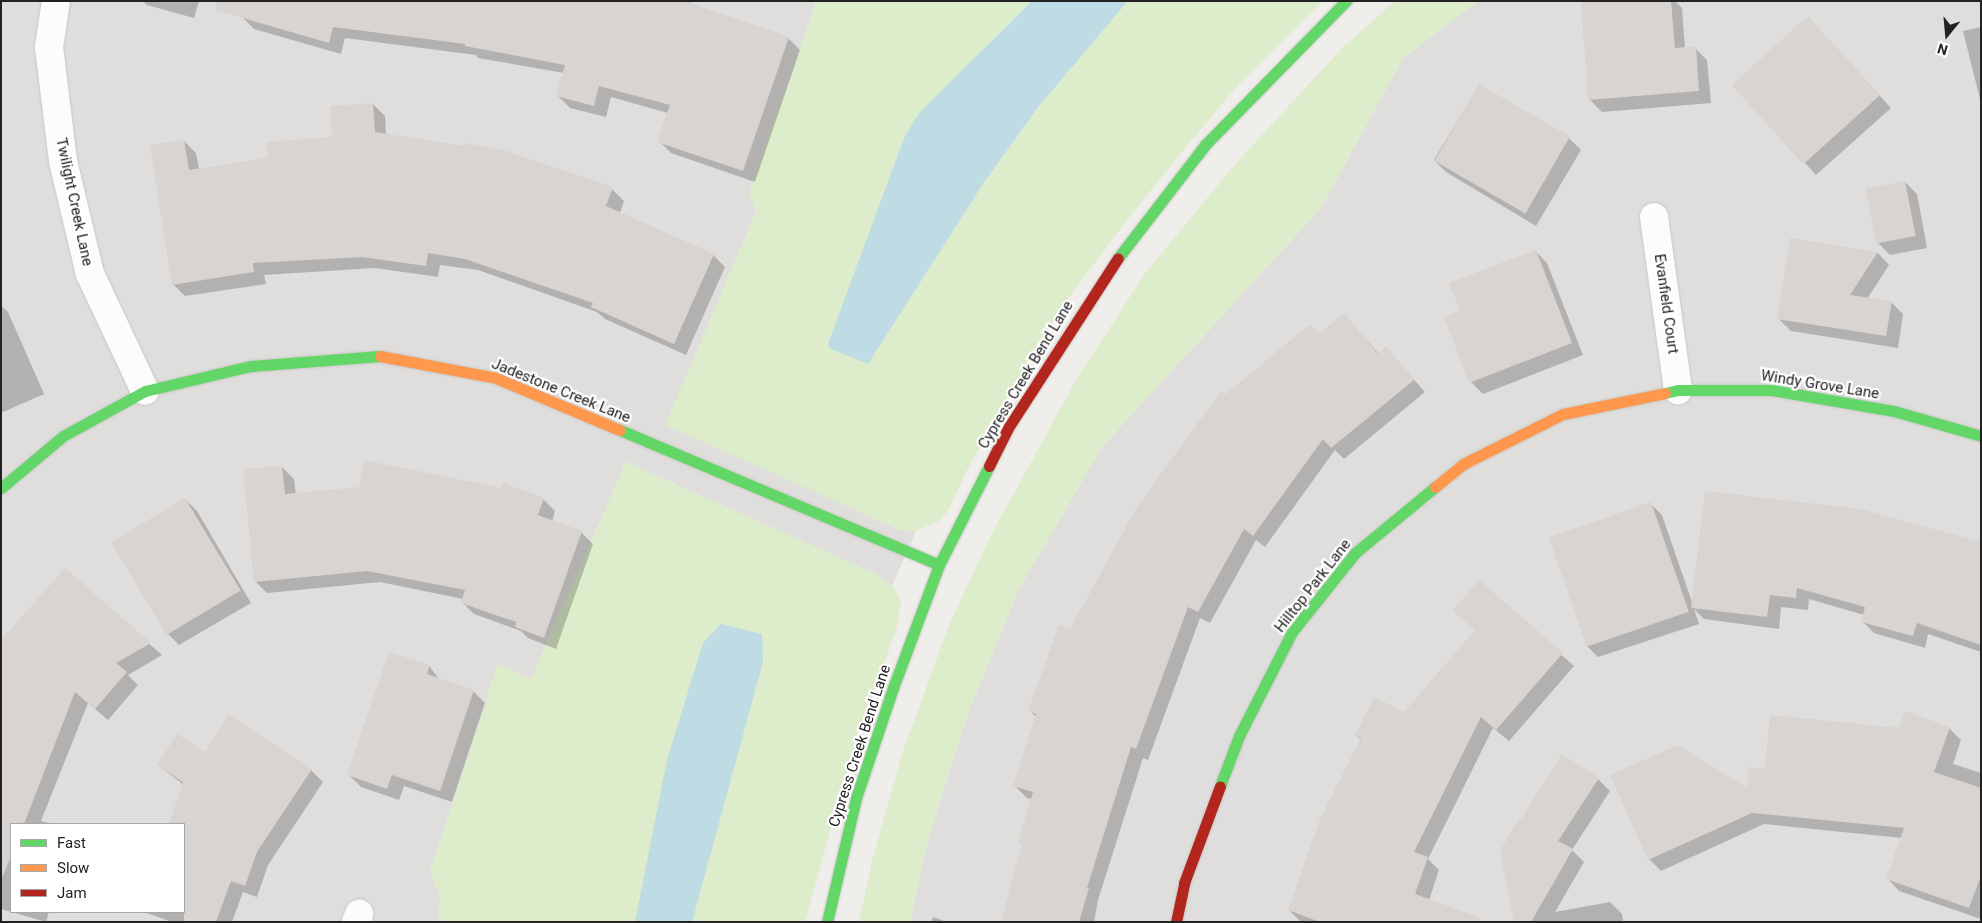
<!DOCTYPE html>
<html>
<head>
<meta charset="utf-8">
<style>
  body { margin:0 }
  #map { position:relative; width:1982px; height:923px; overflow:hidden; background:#f0eeeb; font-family:Roboto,sans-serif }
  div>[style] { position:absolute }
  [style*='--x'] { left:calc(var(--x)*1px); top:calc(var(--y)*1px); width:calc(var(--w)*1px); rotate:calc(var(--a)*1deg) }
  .residential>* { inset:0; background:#dfdedc }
  .grass>* { inset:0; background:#ddeccb }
  .water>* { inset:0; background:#bfdbe3 }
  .shadow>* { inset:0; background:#0003 }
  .building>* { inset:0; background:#d7d4d2; transform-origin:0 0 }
  .roads { filter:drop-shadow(0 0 1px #c9c8c7) drop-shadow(0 0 1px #c9c8c7) }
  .street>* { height:28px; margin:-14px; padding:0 14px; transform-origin:14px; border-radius:14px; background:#fdfcfc }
  .fast>* { height:11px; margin:-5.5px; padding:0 5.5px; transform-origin:5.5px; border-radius:5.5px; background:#63d668 }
  .slow>* { height:11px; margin:-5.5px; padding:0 5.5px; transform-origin:5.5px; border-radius:5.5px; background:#ff974d }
  .jam>* { height:11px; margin:-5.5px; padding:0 5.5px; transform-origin:5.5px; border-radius:5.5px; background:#b3261e }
  span { translate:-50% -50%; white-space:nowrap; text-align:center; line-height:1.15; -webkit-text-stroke:4.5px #fff; paint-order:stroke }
  .street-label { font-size:15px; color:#222 }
  .frame { position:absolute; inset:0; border:2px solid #222; pointer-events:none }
  .legend { position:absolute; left:10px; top:823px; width:175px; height:90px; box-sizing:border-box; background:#fff; border:1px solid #a7a7a7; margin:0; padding:6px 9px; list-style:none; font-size:15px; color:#222 }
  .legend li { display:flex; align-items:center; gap:10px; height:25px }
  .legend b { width:25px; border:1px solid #a7a7a7 }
  .north { position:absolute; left:1922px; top:10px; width:50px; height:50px; -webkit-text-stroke:4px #fff; paint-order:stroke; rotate:197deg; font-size:14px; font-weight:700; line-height:20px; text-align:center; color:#222 }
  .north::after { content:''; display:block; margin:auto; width:18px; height:22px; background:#222; clip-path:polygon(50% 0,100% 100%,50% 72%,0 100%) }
</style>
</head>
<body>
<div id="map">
  <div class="residential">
    <i style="clip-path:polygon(evenodd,1px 1px,814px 1px,815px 5px,756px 212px,730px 273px,826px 496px,900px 530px,916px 531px,892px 586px,878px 575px,626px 462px,531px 679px,498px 664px,430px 871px,440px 897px,439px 922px,1px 922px,1px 1px,11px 824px,184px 824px,184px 912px,11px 912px,11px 824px)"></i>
    <i style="clip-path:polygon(1478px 1px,1981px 1px,1981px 922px,910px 922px,928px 839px,969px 710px,1019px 589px,1102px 447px,1321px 208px,1403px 58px)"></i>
  </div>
  <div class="grass">
    <i style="clip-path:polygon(814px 1px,1032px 1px,996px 36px,904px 138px,868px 237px,868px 364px,985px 181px,1039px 106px,1128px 1px,1323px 1px,1239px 84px,1185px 148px,1127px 220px,1069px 297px,1012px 390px,967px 470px,950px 507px,941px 520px,916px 531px,900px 530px,665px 425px,756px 212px,749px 193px,815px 5px)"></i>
    <i style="clip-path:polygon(1395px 1px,1478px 1px,1403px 58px,1321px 208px,1102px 447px,1019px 589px,969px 710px,928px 839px,910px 922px,859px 922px,872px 861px,902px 754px,949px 625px,991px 535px,1076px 380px,1146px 272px,1237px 162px,1343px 47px)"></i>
    <i style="clip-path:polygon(626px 462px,878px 575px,892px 586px,901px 601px,897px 627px,847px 770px,805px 922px,439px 922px,440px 897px,430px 871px,498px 664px,531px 679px)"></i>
  </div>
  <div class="water">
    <i style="clip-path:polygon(1032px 1px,1128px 1px,1039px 106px,985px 181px,868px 364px,829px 348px,828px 344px,904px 138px,919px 113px)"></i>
    <i style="clip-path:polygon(721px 624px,762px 634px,763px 662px,692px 922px,635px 922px,667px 760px,703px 643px)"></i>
  </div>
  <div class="shadow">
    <i style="clip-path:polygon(143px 1px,199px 1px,194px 18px,147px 5px)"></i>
    <i style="clip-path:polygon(237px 1px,691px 1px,690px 4px,788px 38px,800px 50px,755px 182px,671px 153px,659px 141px,668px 113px,611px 97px,606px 117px,570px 108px,558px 96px,564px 73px,478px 58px,476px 55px,345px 38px,341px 54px,254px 29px,242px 17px)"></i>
    <i style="clip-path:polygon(1602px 1px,1675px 1px,1682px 8px,1685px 48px,1695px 48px,1707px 60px,1711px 103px,1602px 112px,1590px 100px)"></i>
    <i style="clip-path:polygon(1981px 27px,1981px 103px,1963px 31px)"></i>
    <i style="clip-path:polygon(1820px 30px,1891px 108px,1816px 175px,1733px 85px)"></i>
    <i style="clip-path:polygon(1479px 85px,1569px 138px,1581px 150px,1536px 226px,1446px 172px,1434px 160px)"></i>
    <i style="clip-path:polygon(373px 104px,385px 116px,386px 135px,612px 189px,624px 201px,620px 213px,713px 255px,725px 267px,686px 355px,605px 319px,597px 312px,478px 270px,440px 265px,438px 277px,375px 268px,264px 275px,266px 284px,185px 296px,173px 284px,184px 141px,196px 153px,199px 169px,269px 159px,333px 138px)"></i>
    <i style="clip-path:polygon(1905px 182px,1917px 194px,1927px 248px,1890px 255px,1878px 243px)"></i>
    <i style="clip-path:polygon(1791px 240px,1878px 253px,1889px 265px,1867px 299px,1891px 302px,1903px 314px,1898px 348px,1791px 331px,1779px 319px)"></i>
    <i style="clip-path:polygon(1535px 251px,1547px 263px,1583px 355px,1483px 394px,1471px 382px,1462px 311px)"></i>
    <i style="clip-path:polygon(1px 306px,8px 312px,44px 394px,1px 413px)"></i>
    <i style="clip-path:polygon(1344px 315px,1379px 354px,1386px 348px,1425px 392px,1344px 459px,1335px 450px,1265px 547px,1256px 540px,1210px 623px,1200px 618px,1148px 760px,1143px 758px,1098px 900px,1094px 922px,1003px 922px,1023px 846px,1019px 842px,1032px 800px,1027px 798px,1015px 786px,1037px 718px,1029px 710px,1071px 630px,1226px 396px,1319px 335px)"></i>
    <i style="clip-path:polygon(282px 467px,294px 479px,296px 495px,543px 499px,555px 511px,552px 522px,581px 532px,593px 544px,556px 649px,528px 638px,521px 631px,474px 614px,462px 602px,463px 599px,380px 582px,267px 593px,255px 581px)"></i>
    <i style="clip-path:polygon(185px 499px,197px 511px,251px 603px,179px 645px,167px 633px)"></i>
    <i style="clip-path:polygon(1650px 503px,1662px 515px,1693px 605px,1981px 547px,1981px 652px,1928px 634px,1925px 648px,1874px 633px,1862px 621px,1864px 615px,1809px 599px,1808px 610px,1781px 607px,1779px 629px,1704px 619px,1694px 609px,1699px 624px,1598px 657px,1586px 645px)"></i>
    <i style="clip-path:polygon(65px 570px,162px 655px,128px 675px,138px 685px,108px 720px,88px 703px,41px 821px,53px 824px,11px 824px,11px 912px,49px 912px,46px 922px,1px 909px,1px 642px)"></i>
    <i style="clip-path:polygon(1479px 582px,1574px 666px,1509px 741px,1493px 728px,1428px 859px,1439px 870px,1429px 900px,1467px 922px,1301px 922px,1289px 910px,1361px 740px,1356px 735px,1404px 713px,1476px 631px,1466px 622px)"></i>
    <i style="clip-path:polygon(429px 666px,440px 680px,473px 691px,485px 703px,452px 802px,404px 786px,399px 800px,361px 787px,349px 775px)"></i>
    <i style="clip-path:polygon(1949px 728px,1961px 740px,1953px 764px,1981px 773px,1981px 919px,1899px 891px,1888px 879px,1902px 838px,1764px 824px,1661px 871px,1649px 859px,1748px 790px,1766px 770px,1900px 729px)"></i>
    <i style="clip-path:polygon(205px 753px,311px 770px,323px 782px,268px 865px,257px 897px,243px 892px,232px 922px,172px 922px,144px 912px,184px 912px,184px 824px,170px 824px,184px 785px,158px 765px)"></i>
    <i style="clip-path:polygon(1598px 779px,1610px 791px,1572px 850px,1584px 862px,1555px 912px,1610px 902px,1622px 914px,1623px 922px,1515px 922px,1521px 821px)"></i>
    <i style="clip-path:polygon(933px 917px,947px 922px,931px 922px)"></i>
  </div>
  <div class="building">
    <i style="clip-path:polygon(216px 1px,685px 1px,789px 37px,743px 171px,657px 142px,670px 105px,599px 86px,594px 106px,556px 96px,565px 65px,465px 46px,465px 44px,333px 27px,329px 43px,215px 10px)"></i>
    <i style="clip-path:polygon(1581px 1px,1671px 1px,1675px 48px,1696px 46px,1699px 91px,1588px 100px)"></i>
    <i style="left:1808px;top:16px;width:107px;height:103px;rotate:48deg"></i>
    <i style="left:1479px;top:84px;width:105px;height:89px;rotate:30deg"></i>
    <i style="clip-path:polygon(373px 103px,375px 132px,464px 146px,464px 143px,500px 149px,613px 187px,606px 206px,714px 254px,674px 344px,591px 307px,593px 303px,465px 259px,428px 253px,426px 266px,362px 257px,253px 263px,254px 272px,172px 285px,150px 145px,184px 140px,189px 170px,268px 158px,267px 142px,332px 137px,330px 106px)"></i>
    <i style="left:1905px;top:181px;width:56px;height:40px;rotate:79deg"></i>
    <i style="clip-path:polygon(1790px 238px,1878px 252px,1850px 295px,1892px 301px,1886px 336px,1777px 319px)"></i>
    <i style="clip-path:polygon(1536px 250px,1572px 343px,1469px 383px,1444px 317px,1460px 310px,1449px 283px)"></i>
    <i style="clip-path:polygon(1344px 313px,1378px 354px,1386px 346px,1414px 380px,1331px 448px,1323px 439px,1253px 536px,1244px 529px,1198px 612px,1188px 607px,1136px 749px,1131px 747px,1087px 888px,1089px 888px,1079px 922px,1001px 922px,1022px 844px,1018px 842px,1033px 792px,1013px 786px,1036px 714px,1028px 711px,1059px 625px,1070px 629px,1137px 507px,1221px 391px,1226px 394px,1310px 324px,1319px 334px)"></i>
    <i style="clip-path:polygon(364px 460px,501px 488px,503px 483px,544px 498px,538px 515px,582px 531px,544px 638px,515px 627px,516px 622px,461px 603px,465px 590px,367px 571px,254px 582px,243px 469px,282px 466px,285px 494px,359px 487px)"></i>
    <i style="clip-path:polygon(1705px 491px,1860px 509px,1981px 542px,1981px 645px,1917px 623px,1913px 636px,1861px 622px,1865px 607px,1797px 588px,1796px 598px,1770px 595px,1767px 617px,1691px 608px)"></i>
    <i style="left:185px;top:498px;width:108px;height:86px;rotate:59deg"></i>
    <i style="left:1651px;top:502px;width:116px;height:108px;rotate:71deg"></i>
    <i style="clip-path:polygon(65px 568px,151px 643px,116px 663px,127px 672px,95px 709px,75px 692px,24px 824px,11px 824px,11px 856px,3px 876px,1px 876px,1px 640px)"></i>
    <i style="clip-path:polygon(1479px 580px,1563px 653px,1496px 730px,1481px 717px,1414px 852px,1428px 857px,1415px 894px,1481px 918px,1481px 922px,1320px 922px,1288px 910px,1320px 819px,1361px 738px,1355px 735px,1374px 697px,1404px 712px,1475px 630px,1452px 611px)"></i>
    <i style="clip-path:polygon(389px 652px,430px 665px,427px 674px,474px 690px,440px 791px,392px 775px,387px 789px,347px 775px)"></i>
    <i style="clip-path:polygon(1904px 711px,1950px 727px,1934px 772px,1981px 788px,1981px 875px,1969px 908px,1886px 879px,1904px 828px,1752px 813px,1648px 860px,1610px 775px,1678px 745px,1747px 788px,1749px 767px,1765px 769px,1770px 715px,1899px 728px)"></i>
    <i style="clip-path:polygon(229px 714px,312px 769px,257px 852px,245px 886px,231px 881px,216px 922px,184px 922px,184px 824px,169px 824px,183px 782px,157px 765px,177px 734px,205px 752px)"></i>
    <i style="clip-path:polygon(1562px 754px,1599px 778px,1558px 841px,1573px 849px,1531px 922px,1514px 922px,1500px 851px,1519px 818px,1521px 819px)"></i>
  </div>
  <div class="roads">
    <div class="street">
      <i style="--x:56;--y:1;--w:47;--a:98.7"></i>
      <i style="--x:49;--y:47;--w:115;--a:83"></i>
      <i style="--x:63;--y:161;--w:116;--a:76.6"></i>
      <i style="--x:90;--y:274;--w:129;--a:64.8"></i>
      <i style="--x:1654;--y:217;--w:175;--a:82.1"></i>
      <i style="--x:356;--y:922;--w:9;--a:-69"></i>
    </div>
    <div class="fast">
      <i style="--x:1118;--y:258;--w:143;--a:-52.4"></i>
      <i style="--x:1205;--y:145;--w:202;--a:-45.6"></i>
      <i style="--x:1665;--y:393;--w:13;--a:-13"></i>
      <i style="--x:1678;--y:390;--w:94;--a:0"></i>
      <i style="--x:1772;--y:390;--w:124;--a:9.8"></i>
      <i style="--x:1894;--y:411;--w:91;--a:16"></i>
      <i style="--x:620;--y:430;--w:346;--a:22.9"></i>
      <i style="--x:1;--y:488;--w:81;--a:-40"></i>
      <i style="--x:63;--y:436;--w:94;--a:-28.8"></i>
      <i style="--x:145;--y:391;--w:109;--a:-13.3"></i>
      <i style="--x:251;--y:366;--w:129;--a:-4.4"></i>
      <i style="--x:1220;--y:786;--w:53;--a:-69.2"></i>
      <i style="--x:1239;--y:736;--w:117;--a:-63"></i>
      <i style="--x:1292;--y:632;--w:101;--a:-51.4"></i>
      <i style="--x:1355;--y:553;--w:104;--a:-39.5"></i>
      <i style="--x:827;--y:922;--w:127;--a:-76.8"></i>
      <i style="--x:856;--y:798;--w:116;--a:-71.4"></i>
      <i style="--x:893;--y:688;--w:131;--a:-69.5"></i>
      <i style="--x:939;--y:565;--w:111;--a:-63.2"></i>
    </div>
    <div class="slow">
      <i style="--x:380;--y:356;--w:118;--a:10.7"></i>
      <i style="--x:496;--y:378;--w:134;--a:22.8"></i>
      <i style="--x:1435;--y:487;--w:36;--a:-39"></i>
      <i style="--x:1463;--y:464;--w:112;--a:-26.6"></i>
      <i style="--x:1563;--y:414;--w:104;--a:-11.6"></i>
    </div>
    <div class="jam">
      <i style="--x:989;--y:466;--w:42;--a:-63.4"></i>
      <i style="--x:1008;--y:428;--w:202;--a:-57.1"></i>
      <i style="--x:1176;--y:922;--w:40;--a:-78"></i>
      <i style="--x:1184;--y:883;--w:103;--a:-69.6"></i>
    </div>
  </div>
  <div class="street-label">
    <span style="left:74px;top:202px;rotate:78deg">Twilight Creek Lane</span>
    <span style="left:1666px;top:304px;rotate:82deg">Evanfield Court</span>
    <span style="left:1026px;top:375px;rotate:-59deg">Cypress Creek Bend Lane</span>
    <span style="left:1820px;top:385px;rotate:9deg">Windy Grove Lane</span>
    <span style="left:561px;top:391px;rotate:22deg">Jadestone Creek Lane</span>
    <span style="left:1313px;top:586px;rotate:-52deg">Hilltop Park Lane</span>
    <span style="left:860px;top:746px;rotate:-72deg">Cypress Creek Bend Lane</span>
  </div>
  <div class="frame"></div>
  <ul class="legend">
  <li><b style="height:6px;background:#63d668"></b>Fast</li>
  <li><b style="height:6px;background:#ff974d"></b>Slow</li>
  <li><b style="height:6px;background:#b3261e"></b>Jam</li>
  </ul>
  <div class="north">N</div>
</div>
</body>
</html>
